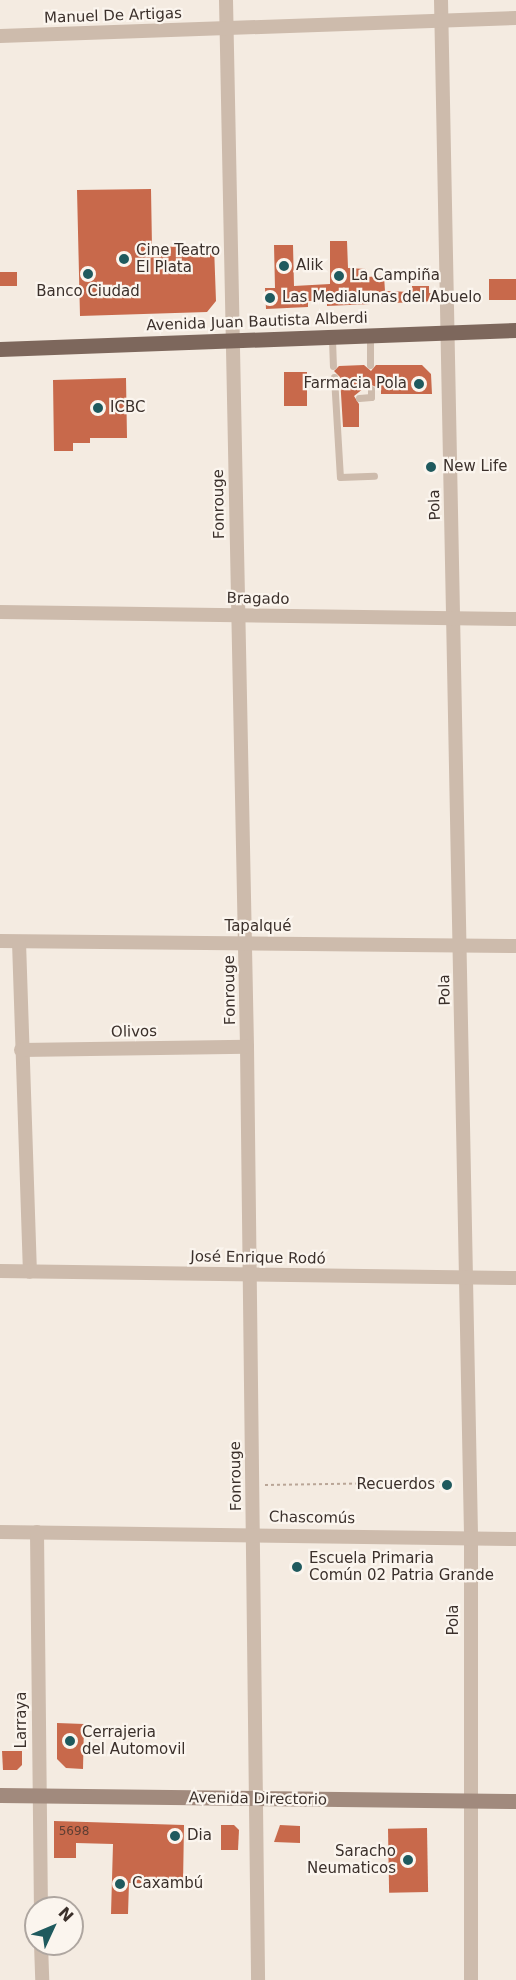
<!DOCTYPE html>
<html>
<head>
<meta charset="utf-8">
<style>
  body { margin:0 }
  #map { position:relative; width:516px; height:1980px; overflow:hidden; background:#f4ebe1; font-family:"DejaVu Sans",sans-serif }
  div>[style] { position:absolute }
  [style*='--x'] { left:calc(var(--x)*1px); top:calc(var(--y)*1px); width:calc(var(--w)*1px); rotate:calc(var(--a)*1deg) }
  .building>* { inset:0; background:#c8694b; transform-origin:0 0 }
  .path>* { height:2px; margin-top:-1px; transform-origin:0; background:repeating-linear-gradient(90deg,#b9a596 0 3px,transparent 0 6px) }
  .service>* { height:7px; margin:-3.5px; padding:0 3.5px; transform-origin:3.5px; border-radius:3.5px; background:#cdbbac }
  .minor>* { height:14px; margin:-7px; padding:0 7px; transform-origin:7px; border-radius:7px; background:#cdbbac }
  .secondary>* { height:15px; margin:-7.5px; padding:0 7.5px; transform-origin:7.5px; border-radius:7.5px; background:#a18a7d }
  .primary>* { height:15px; margin:-7.5px; padding:0 7.5px; transform-origin:7.5px; border-radius:7.5px; background:#7d675c }
  .dots>* { width:16px; height:16px; translate:-50% -50%; box-sizing:border-box; border:3px solid #fbf5ee; border-radius:50% }
  span { translate:-50% -50%; white-space:nowrap; text-align:center; line-height:1.15; -webkit-text-stroke:4.5px #fbf5ee; paint-order:stroke }
  .number-label { font-size:12px; color:#5e3e33 }
  .number-label span { -webkit-text-stroke-width:0 }
  .street-label { font-size:15px; color:#3b302b }
  .poi-label { font-size:15px; color:#3b302b }
  .left { translate:0 -50%; text-align:left }
  .right { translate:-100% -50%; text-align:right }
  .north { position:absolute; left:24px; top:1896px; width:60px; height:60px; box-sizing:border-box; background:#fbf5ee; border:2px solid #aea6a0; border-radius:50%; rotate:46deg; font-size:16px; font-weight:700; line-height:24px; text-align:center; color:#3b302b }
  .north::after { content:''; display:block; margin:auto; width:21px; height:27px; background:#1f5a5e; clip-path:polygon(50% 0,100% 100%,50% 72%,0 100%) }
</style>
</head>
<body>
<div id="map">
  <div class="building">
    <i style="clip-path:polygon(151px 189px,152px 247px,214px 246px,216px 301px,207px 312px,80px 316px,77px 190px)"></i>
    <i style="clip-path:polygon(330px 241px,347px 241px,348px 268px,366px 269px,366px 277px,384px 276px,385px 291px,412px 292px,412px 286px,429px 286px,429px 293px,438px 293px,438px 301px,327px 306px,327px 301px,308px 301px,308px 307px,266px 309px,265px 288px,275px 288px,274px 245px,293px 245px,294px 286px,330px 284px)"></i>
    <i style="left:0;top:272px;width:17px;height:14px"></i>
    <i style="left:516px;top:279px;width:21px;height:27px;rotate:90deg"></i>
    <i style="clip-path:polygon(364px 365px,371px 371px,376px 365px,422px 365px,431px 374px,432px 394px,381px 394px,381px 389px,369px 384px,354px 396px,359px 404px,359px 427px,343px 427px,340px 377px,334px 371px,339px 366px)"></i>
    <i style="left:284px;top:372px;width:23px;height:34px"></i>
    <i style="clip-path:polygon(126px 378px,127px 438px,90px 438px,90px 443px,73px 443px,73px 451px,54px 451px,53px 380px)"></i>
    <i style="clip-path:polygon(57px 1723px,84px 1724px,83px 1769px,66px 1768px,57px 1759px)"></i>
    <i style="clip-path:polygon(2px 1751px,22px 1751px,22px 1765px,17px 1770px,3px 1770px)"></i>
    <i style="clip-path:polygon(54px 1821px,184px 1825px,183px 1884px,129px 1883px,128px 1914px,111px 1914px,113px 1844px,76px 1843px,76px 1858px,54px 1858px)"></i>
    <i style="clip-path:polygon(221px 1825px,234px 1825px,239px 1830px,238px 1850px,221px 1850px)"></i>
    <i style="clip-path:polygon(280px 1825px,300px 1826px,300px 1843px,274px 1842px)"></i>
    <i style="left:427px;top:1828px;width:64px;height:39px;rotate:89deg"></i>
  </div>
  <div class="path">
    <i style="--x:265;--y:1485;--w:192;--a:-0.9"></i>
  </div>
  <div class="service">
    <i style="--x:370;--y:336;--w:29;--a:90"></i>
    <i style="--x:332;--y:339;--w:27;--a:88"></i>
    <i style="--x:334;--y:377;--w:100;--a:86.6"></i>
    <i style="--x:340;--y:477;--w:34;--a:-2"></i>
    <i style="--x:359;--y:398;--w:12;--a:-5"></i>
    <i style="--x:371;--y:397;--w:8;--a:-90"></i>
  </div>
  <div class="minor">
    <i style="--x:226;--y:0;--w:1047;--a:88.85"></i>
    <i style="--x:247;--y:1047;--w:933;--a:89.32"></i>
    <i style="--x:441;--y:0;--w:1539;--a:88.88"></i>
    <i style="--x:471;--y:1539;--w:441;--a:90"></i>
    <i style="--x:0;--y:36;--w:516;--a:-2"></i>
    <i style="--x:0;--y:612;--w:516;--a:0.78"></i>
    <i style="--x:0;--y:941;--w:516;--a:0.56"></i>
    <i style="--x:19;--y:942;--w:330;--a:88.1"></i>
    <i style="--x:21;--y:1050;--w:226;--a:-0.8"></i>
    <i style="--x:0;--y:1271;--w:516;--a:0.78"></i>
    <i style="--x:0;--y:1532;--w:516;--a:0.78"></i>
    <i style="--x:37;--y:1532;--w:376;--a:89.4"></i>
    <i style="--x:41;--y:1944;--w:36;--a:88"></i>
  </div>
  <div class="secondary">
    <i style="--x:0;--y:1795;--w:516;--a:0.67"></i>
  </div>
  <div class="primary">
    <i style="--x:0;--y:349;--w:516;--a:-2.11"></i>
  </div>
  <div class="dots">
    <i style="left:124px;top:259px;background:#1f5a5e"></i>
    <i style="left:284px;top:266px;background:#1f5a5e"></i>
    <i style="left:88px;top:274px;background:#1f5a5e"></i>
    <i style="left:339px;top:276px;background:#1f5a5e"></i>
    <i style="left:270px;top:298px;background:#1f5a5e"></i>
    <i style="left:419px;top:384px;background:#1f5a5e"></i>
    <i style="left:98px;top:408px;background:#1f5a5e"></i>
    <i style="left:431px;top:467px;background:#1f5a5e"></i>
    <i style="left:447px;top:1485px;background:#1f5a5e"></i>
    <i style="left:297px;top:1567px;background:#1f5a5e"></i>
    <i style="left:70px;top:1741px;background:#1f5a5e"></i>
    <i style="left:175px;top:1836px;background:#1f5a5e"></i>
    <i style="left:408px;top:1860px;background:#1f5a5e"></i>
    <i style="left:120px;top:1884px;background:#1f5a5e"></i>
  </div>
  <div class="number-label">
    <span style="left:74px;top:1832px">5698</span>
  </div>
  <div class="street-label">
    <span style="left:113px;top:16px;rotate:-2deg">Manuel De Artigas</span>
    <span style="left:257px;top:322px;rotate:-2deg">Avenida Juan Bautista Alberdi</span>
    <span style="left:219px;top:504px;rotate:-91deg">Fonrouge</span>
    <span style="left:435px;top:505px;rotate:-92deg">Pola</span>
    <span style="left:258px;top:599px;rotate:1deg">Bragado</span>
    <span style="left:258px;top:927px">Tapalqué</span>
    <span style="left:230px;top:990px;rotate:-91deg">Fonrouge</span>
    <span style="left:445px;top:990px;rotate:-91deg">Pola</span>
    <span style="left:134px;top:1032px;rotate:-1deg">Olivos</span>
    <span style="left:258px;top:1258px;rotate:1deg">José Enrique Rodó</span>
    <span style="left:236px;top:1476px;rotate:-91deg">Fonrouge</span>
    <span style="left:312px;top:1518px;rotate:1deg">Chascomús</span>
    <span style="left:454px;top:1620px;rotate:-90deg">Pola</span>
    <span style="left:22px;top:1720px;rotate:-90deg">Larraya</span>
    <span style="left:258px;top:1799px;rotate:1deg">Avenida Directorio</span>
  </div>
  <div class="poi-label">
    <span class="left" style="left:136px;top:259px">Cine Teatro<br>El Plata</span>
    <span class="left" style="left:296px;top:266px">Alik</span>
    <span class="left" style="left:351px;top:276px">La Campiña</span>
    <span style="left:88px;top:292px">Banco Ciudad</span>
    <span class="left" style="left:282px;top:298px">Las Medialunas del Abuelo</span>
    <span class="right" style="left:407px;top:384px">Farmacia Pola</span>
    <span class="left" style="left:110px;top:408px">ICBC</span>
    <span class="left" style="left:443px;top:467px">New Life</span>
    <span class="right" style="left:435px;top:1485px">Recuerdos</span>
    <span class="left" style="left:309px;top:1567px">Escuela Primaria<br>Común 02 Patria Grande</span>
    <span class="left" style="left:82px;top:1741px">Cerrajeria<br>del Automovil</span>
    <span class="left" style="left:187px;top:1836px">Dia</span>
    <span class="right" style="left:396px;top:1860px">Saracho<br>Neumaticos</span>
    <span class="left" style="left:132px;top:1884px">Caxambú</span>
  </div>
  <div class="north">N</div>
</div>
</body>
</html>
